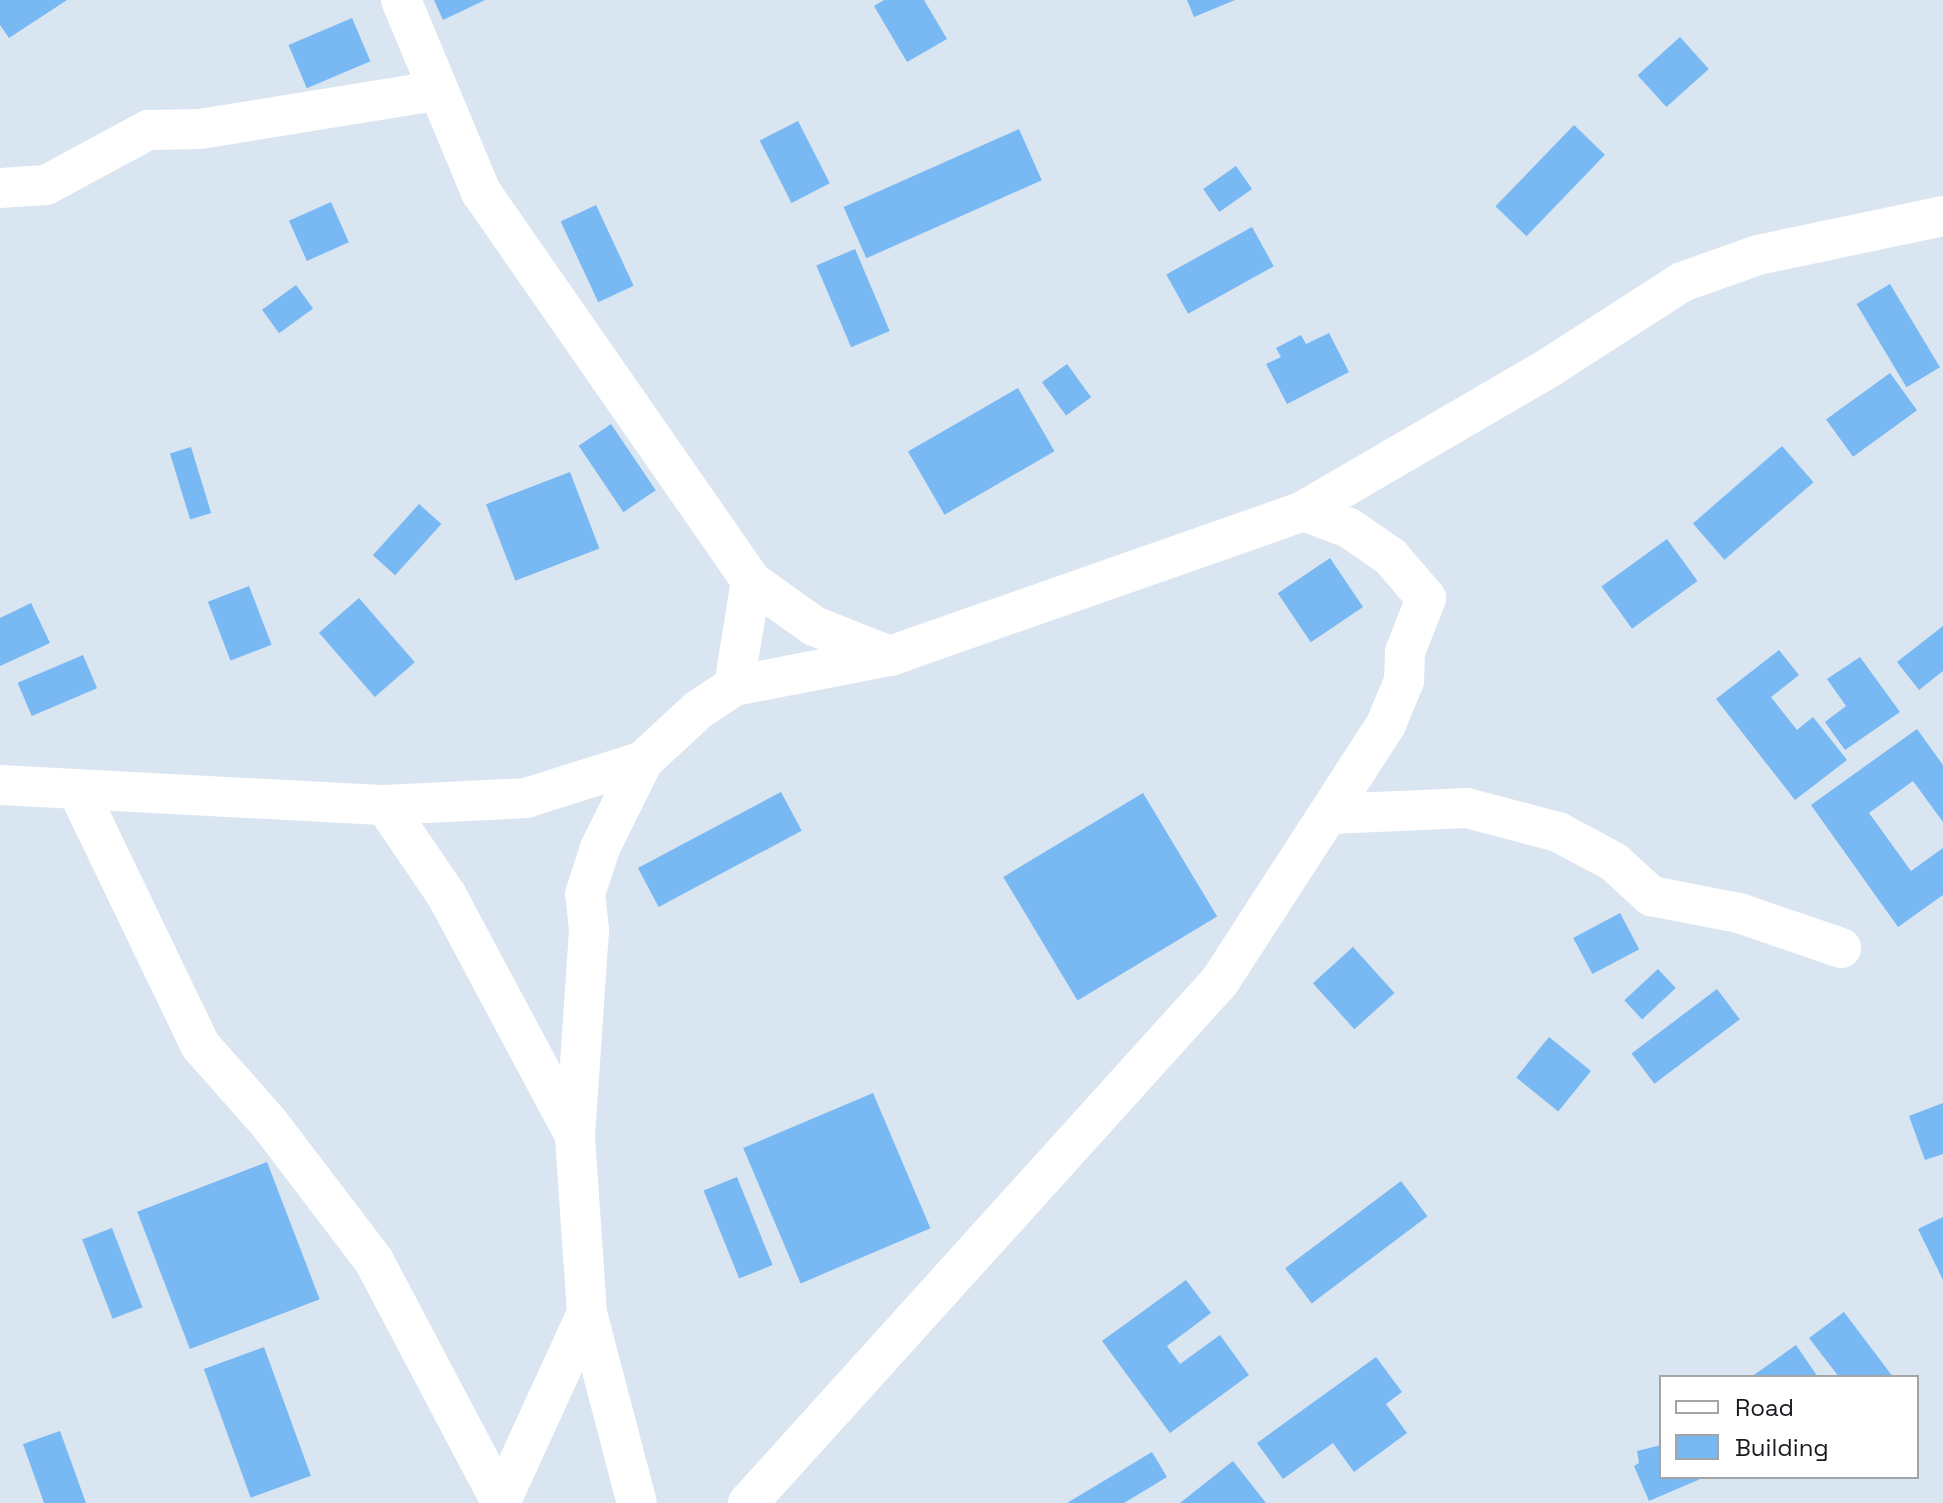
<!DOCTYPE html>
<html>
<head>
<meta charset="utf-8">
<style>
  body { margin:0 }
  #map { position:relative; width:1943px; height:1503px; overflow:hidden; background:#d9e5f1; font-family:"Space Grotesk",sans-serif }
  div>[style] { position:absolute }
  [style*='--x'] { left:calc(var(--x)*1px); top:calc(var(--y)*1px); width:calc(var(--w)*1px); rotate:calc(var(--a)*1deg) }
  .building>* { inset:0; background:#78b8f3; transform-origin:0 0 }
  .street>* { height:40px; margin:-20px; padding:0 20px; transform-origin:20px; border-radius:20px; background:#fff }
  span { translate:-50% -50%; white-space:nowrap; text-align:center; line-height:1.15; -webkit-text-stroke:7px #fff; paint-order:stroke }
  .legend { position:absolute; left:1659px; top:1375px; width:260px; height:104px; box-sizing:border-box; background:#fff; border:2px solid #a2a4a5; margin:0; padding:10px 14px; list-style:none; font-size:24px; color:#171b1f }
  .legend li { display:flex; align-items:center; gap:16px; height:40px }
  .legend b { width:40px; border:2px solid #a2a4a5 }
</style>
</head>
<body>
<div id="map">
  <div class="building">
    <i style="clip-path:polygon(0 0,67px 0,9px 38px,0 25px)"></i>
    <i style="clip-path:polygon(434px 0,485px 0,443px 20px)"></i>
    <i style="clip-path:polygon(884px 0,924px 0,947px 39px,907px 62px,874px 6px)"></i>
    <i style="clip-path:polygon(1187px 0,1235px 0,1194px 17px)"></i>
    <i style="left:352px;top:18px;width:47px;height:69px;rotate:67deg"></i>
    <i style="left:1680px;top:37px;width:43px;height:57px;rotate:48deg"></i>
    <i style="left:798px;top:121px;width:70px;height:43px;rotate:63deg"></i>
    <i style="left:1574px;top:125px;width:43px;height:113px;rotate:44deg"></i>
    <i style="left:1019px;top:129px;width:56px;height:192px;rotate:66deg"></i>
    <i style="left:1236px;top:166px;width:28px;height:40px;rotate:55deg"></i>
    <i style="left:331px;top:202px;width:44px;height:46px;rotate:66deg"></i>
    <i style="left:596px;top:205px;width:89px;height:39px;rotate:65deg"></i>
    <i style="left:1252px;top:227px;width:45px;height:98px;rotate:61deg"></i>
    <i style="left:855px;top:249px;width:89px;height:42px;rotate:67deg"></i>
    <i style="left:1890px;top:284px;width:97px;height:39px;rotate:59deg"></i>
    <i style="left:296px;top:285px;width:29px;height:42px;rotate:54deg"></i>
    <i style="clip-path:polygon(1329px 333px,1349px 372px,1287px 404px,1266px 364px,1281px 357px,1276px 348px,1301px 335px,1306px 344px)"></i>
    <i style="left:1067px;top:364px;width:41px;height:31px;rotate:54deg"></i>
    <i style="left:1890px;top:373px;width:46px;height:79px;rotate:54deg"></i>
    <i style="left:1018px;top:388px;width:73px;height:127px;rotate:60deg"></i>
    <i style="left:611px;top:424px;width:80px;height:39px;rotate:56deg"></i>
    <i style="left:1782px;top:446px;width:48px;height:118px;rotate:49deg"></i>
    <i style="left:191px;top:447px;width:69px;height:22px;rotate:73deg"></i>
    <i style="left:570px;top:472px;width:82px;height:90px;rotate:69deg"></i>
    <i style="left:419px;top:504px;width:30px;height:69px;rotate:42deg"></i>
    <i style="left:1667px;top:539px;width:52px;height:81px;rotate:54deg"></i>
    <i style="left:1330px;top:558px;width:59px;height:63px;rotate:56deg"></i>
    <i style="left:249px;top:586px;width:63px;height:44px;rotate:69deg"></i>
    <i style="left:359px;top:598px;width:85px;height:53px;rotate:49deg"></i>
    <i style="clip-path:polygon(31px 603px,50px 643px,0 666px,0 618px)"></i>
    <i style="clip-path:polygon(1943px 626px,1943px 671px,1919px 690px,1897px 662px)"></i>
    <i style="clip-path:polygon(1779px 650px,1799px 675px,1771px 697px,1797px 730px,1813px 717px,1847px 760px,1795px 800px,1716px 699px)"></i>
    <i style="left:83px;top:655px;width:36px;height:71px;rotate:67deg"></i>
    <i style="clip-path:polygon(1860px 657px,1900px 712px,1845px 750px,1825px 722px,1846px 706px,1827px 679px)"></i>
    <i style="clip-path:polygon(1917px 729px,1943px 765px,1943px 822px,1913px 781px,1869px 813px,1911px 871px,1943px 848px,1943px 895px,1898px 927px,1811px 805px)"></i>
    <i style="left:781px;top:792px;width:44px;height:162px;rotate:62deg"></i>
    <i style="left:1143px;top:793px;width:144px;height:163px;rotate:59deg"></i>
    <i style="left:1620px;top:913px;width:41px;height:53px;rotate:62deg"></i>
    <i style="left:1353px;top:947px;width:62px;height:54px;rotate:48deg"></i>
    <i style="left:1658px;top:969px;width:26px;height:46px;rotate:47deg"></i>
    <i style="left:1717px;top:989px;width:38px;height:107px;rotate:53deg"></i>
    <i style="left:1549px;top:1037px;width:54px;height:52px;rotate:39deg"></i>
    <i style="left:873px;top:1093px;width:147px;height:141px;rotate:67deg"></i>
    <i style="clip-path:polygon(1943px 1103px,1943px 1154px,1925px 1160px,1909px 1116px)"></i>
    <i style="left:267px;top:1162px;width:147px;height:139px;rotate:69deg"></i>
    <i style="left:737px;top:1177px;width:95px;height:36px;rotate:68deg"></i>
    <i style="left:1401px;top:1181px;width:44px;height:145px;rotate:53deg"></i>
    <i style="clip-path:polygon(1943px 1217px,1943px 1280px,1918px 1229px)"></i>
    <i style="left:112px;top:1228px;width:85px;height:32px;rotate:69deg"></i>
    <i style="clip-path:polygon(1186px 1280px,1211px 1313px,1167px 1346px,1180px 1364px,1220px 1335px,1249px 1375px,1170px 1433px,1102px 1341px)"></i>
    <i style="clip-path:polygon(1844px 1312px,1893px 1377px,1839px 1377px,1809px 1338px)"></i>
    <i style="clip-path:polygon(1796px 1345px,1818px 1377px,1751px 1377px)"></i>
    <i style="left:264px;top:1347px;width:137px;height:64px;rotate:70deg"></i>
    <i style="clip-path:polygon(1376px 1357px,1402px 1392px,1386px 1404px,1407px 1433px,1354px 1472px,1333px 1443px,1283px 1479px,1257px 1443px)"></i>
    <i style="clip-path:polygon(60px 1431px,86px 1503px,44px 1503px,23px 1444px)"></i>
    <i style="clip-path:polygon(1661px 1445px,1661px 1477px,1705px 1477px,1649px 1501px,1634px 1466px,1639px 1463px,1637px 1451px)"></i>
    <i style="clip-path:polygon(1152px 1452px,1167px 1477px,1124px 1503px,1067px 1503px)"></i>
    <i style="clip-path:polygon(1233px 1461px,1266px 1503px,1180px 1503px)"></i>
  </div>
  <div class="street">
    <i style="--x:401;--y:0;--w:208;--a:67.4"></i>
    <i style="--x:481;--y:192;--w:474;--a:55.2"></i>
    <i style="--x:751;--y:581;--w:106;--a:99.2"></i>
    <i style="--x:0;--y:188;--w:46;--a:-3.7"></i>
    <i style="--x:46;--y:185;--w:116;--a:-28.3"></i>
    <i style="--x:148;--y:130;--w:52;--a:-1.1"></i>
    <i style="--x:200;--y:129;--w:238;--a:-9.2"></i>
    <i style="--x:751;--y:581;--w:77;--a:35.5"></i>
    <i style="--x:814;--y:626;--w:82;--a:21.5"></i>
    <i style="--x:0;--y:785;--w:386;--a:3"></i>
    <i style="--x:385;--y:805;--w:141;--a:-2.8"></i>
    <i style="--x:526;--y:798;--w:123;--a:-17.5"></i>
    <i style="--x:77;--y:789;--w:284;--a:64.3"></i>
    <i style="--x:200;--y:1045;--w:104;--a:48.5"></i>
    <i style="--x:269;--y:1123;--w:173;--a:52.7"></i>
    <i style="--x:374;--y:1261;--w:270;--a:62.2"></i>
    <i style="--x:385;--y:805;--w:110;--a:55.7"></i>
    <i style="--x:447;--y:896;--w:272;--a:61.9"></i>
    <i style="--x:1330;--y:814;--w:137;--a:-2.5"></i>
    <i style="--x:1467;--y:808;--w:94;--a:14.8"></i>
    <i style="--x:1558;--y:832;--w:64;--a:28.2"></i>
    <i style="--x:1614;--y:862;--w:50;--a:42.6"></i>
    <i style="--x:1651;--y:896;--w:90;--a:10.9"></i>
    <i style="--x:1739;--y:913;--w:108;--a:18.9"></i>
    <i style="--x:587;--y:1313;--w:196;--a:75.3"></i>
    <i style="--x:500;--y:1503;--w:209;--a:-65.4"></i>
    <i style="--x:587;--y:1313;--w:177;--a:-93.9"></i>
    <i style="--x:575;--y:1136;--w:206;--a:-86.1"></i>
    <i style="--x:589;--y:930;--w:36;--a:-96"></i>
    <i style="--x:585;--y:894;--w:48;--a:-71.9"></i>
    <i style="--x:600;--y:848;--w:97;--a:-63.7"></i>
    <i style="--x:643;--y:761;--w:75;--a:-42.8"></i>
    <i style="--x:698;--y:710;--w:43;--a:-33.7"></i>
    <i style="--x:734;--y:686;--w:159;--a:-10.9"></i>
    <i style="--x:890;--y:656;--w:438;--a:-19.3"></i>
    <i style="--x:1303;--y:511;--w:286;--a:-30.2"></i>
    <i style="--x:1550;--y:367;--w:157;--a:-32.8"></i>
    <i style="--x:1682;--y:282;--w:81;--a:-19.6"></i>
    <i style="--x:1758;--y:255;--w:189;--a:-11.9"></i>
    <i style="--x:748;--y:1503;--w:704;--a:-47.88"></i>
    <i style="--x:1220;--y:981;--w:306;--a:-57.1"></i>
    <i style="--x:1386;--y:724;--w:47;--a:-67.3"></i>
    <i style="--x:1404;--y:681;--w:29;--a:-88"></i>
    <i style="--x:1405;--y:652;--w:58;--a:-68.7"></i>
    <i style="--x:1426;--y:598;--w:54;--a:-130.5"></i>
    <i style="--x:1391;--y:557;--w:51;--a:-145.4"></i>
    <i style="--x:1349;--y:528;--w:49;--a:-159.7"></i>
  </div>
  <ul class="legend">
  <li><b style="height:10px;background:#fff"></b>Road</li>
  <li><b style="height:22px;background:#78b8f3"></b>Building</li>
  </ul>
</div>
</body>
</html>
